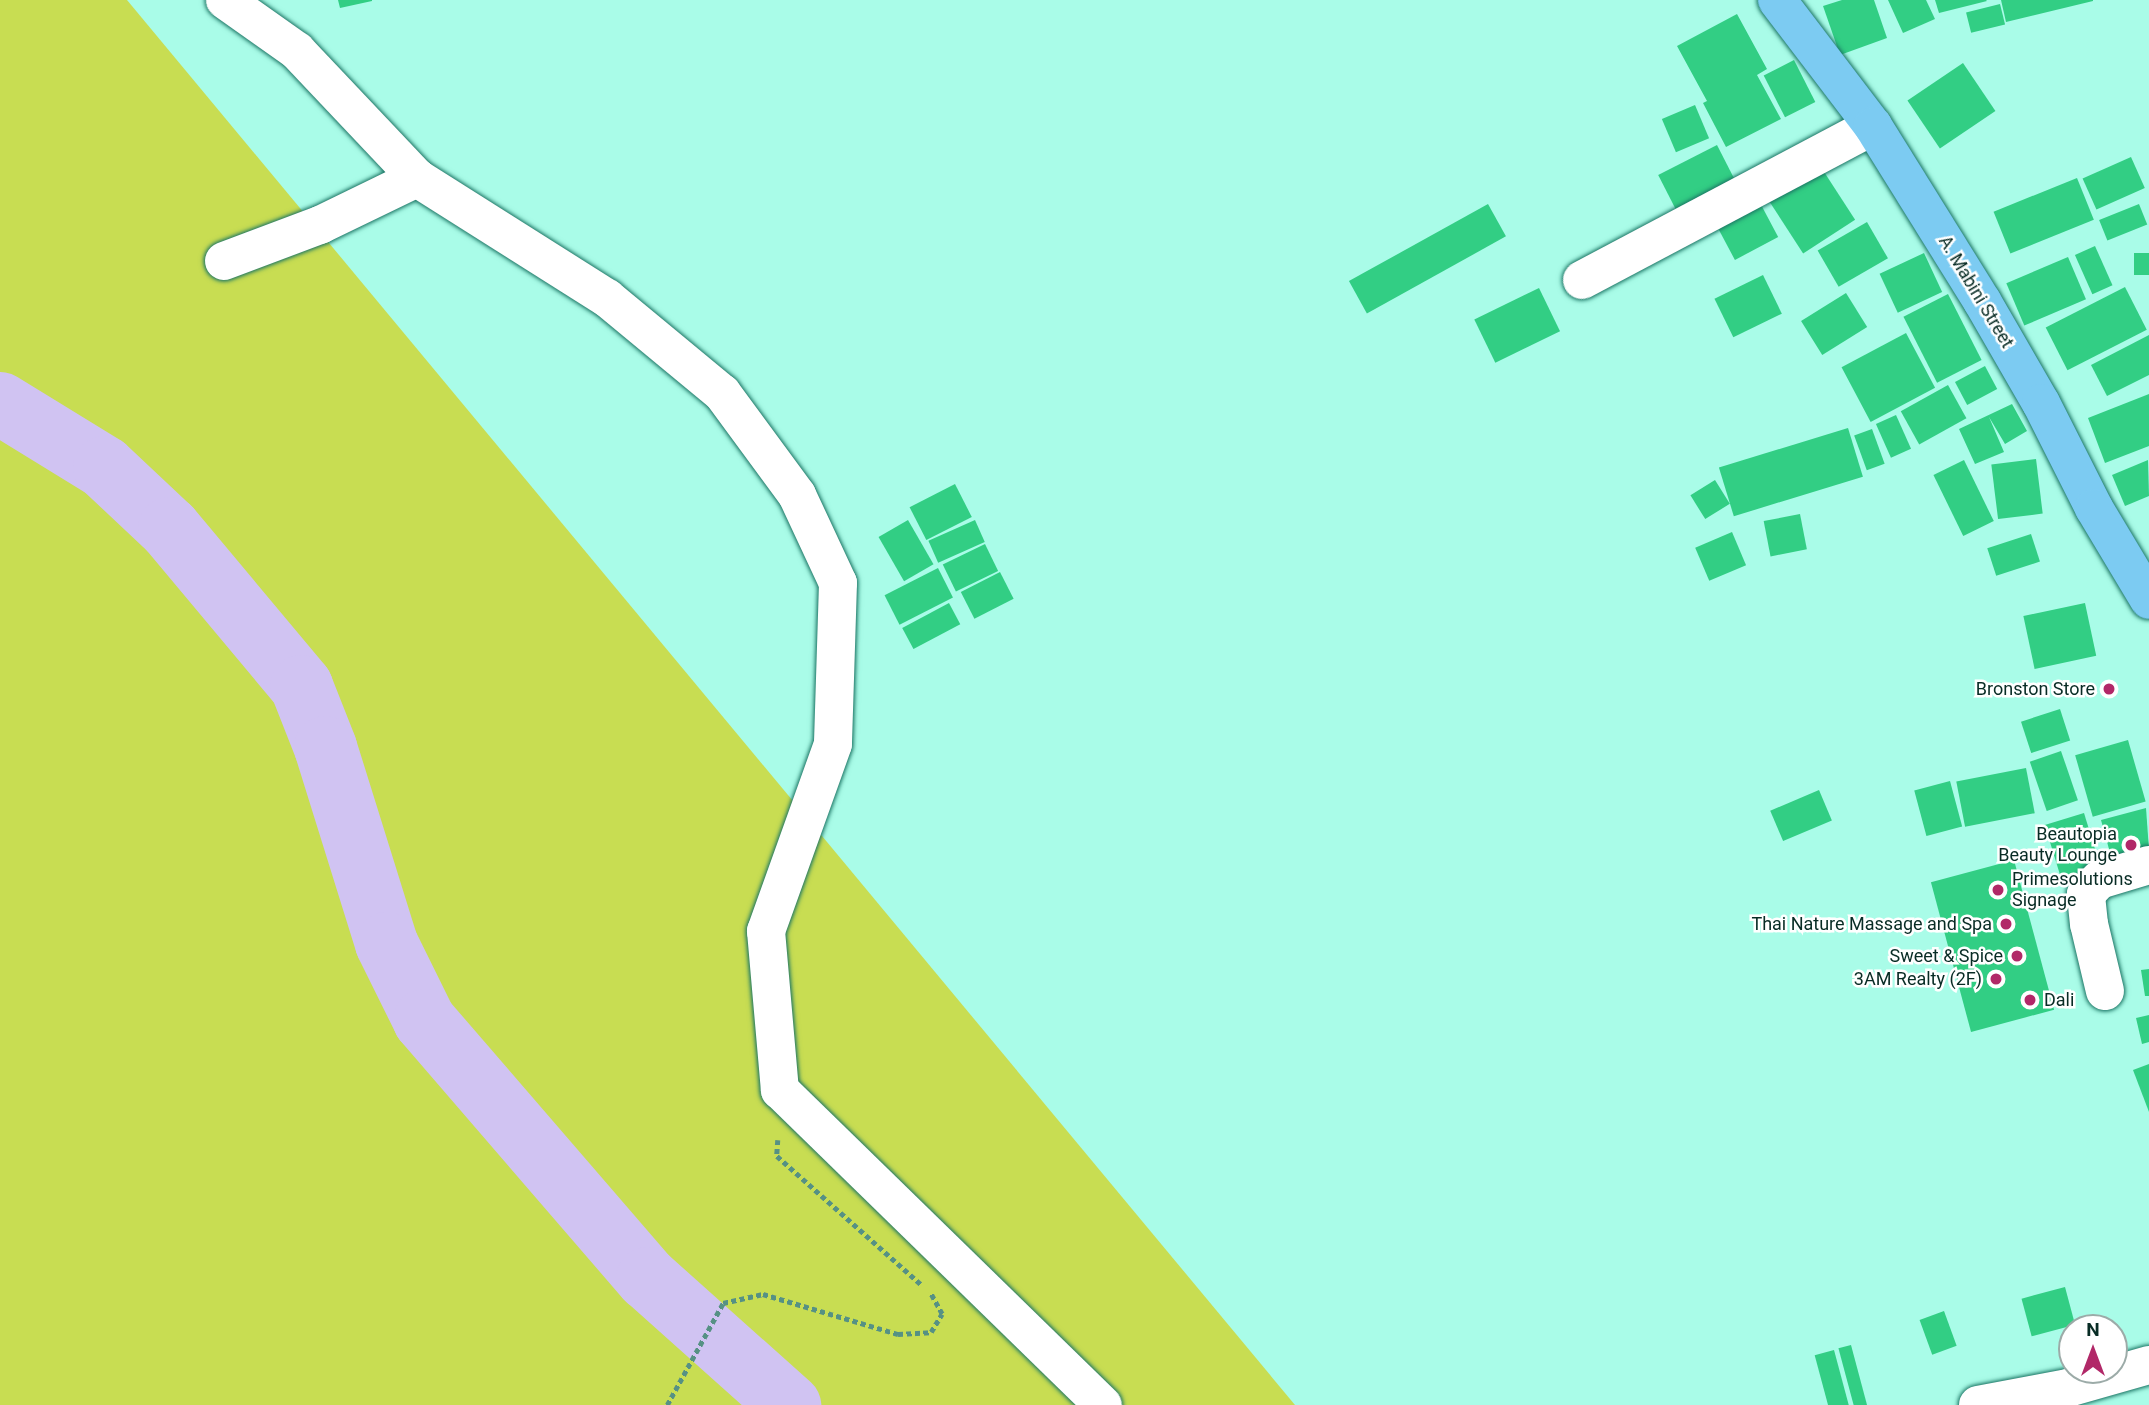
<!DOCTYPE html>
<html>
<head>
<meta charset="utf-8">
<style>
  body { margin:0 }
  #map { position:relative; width:2149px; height:1405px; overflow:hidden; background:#a9fce8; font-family:Roboto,sans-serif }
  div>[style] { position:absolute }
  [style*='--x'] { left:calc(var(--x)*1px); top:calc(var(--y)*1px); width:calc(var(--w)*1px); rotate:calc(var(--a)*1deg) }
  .green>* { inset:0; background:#c8dd52 }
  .river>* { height:63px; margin:-31.5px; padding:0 31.5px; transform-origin:31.5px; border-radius:31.5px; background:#d0c3f2 }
  .building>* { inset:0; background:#32ce84; transform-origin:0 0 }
  .path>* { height:4.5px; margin-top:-2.25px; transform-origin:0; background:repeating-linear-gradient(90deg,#569184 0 5px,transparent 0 8.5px) }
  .roads { filter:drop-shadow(0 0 2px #1b7564) drop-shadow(0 0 2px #1b7564) }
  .minor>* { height:38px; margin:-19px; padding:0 19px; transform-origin:19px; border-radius:19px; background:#fff }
  .major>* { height:38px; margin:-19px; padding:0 19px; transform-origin:19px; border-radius:19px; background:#7ccbf2 }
  .dots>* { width:19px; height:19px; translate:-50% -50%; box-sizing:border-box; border:4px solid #fff; border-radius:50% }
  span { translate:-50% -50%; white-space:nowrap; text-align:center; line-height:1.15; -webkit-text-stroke:5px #fff; paint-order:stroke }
  .street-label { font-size:18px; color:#082c25 }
  .poi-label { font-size:18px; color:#082c25 }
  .right { translate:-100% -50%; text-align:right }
  .left { translate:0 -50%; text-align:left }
  .north { position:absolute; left:2058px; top:1314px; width:70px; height:70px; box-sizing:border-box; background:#fff; border:2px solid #9caba8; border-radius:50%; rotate:0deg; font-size:19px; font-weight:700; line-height:28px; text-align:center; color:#082c25 }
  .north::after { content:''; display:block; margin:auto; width:24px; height:32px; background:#b12868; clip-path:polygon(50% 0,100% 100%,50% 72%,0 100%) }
</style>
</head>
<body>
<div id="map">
  <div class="green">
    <i style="clip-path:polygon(0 0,127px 0,1295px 1405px,0 1405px)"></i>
  </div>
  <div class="river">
    <i style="--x:0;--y:403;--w:122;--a:31.6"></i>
    <i style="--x:104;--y:467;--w:89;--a:43.2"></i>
    <i style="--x:169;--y:528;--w:206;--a:50.1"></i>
    <i style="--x:301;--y:686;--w:66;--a:68.5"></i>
    <i style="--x:325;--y:747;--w:205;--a:72.7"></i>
    <i style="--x:386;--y:943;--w:86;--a:63.7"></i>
    <i style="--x:424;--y:1020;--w:341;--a:49.2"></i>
    <i style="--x:647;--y:1278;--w:191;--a:41.8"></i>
  </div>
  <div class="building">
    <i style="clip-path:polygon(338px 0,372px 0,372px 1px,340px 8px)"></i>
    <i style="clip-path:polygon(1842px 0,1874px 0,1887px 38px,1840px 55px,1823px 6px)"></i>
    <i style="clip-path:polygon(1888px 0,1926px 0,1935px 19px,1903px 33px)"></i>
    <i style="clip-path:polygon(1935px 0,1986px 0,1987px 1px,1939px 13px)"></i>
    <i style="clip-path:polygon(2001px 0,2093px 0,2093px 1px,2006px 22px)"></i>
    <i style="left:2000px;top:4px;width:21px;height:35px;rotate:76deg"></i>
    <i style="clip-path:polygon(1737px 14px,1767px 69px,1757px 75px,1781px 119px,1726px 147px,1703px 103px,1707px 101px,1677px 46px)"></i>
    <i style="left:1794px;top:60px;width:47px;height:34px;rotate:63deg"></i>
    <i style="left:1963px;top:63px;width:58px;height:67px;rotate:56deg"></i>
    <i style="left:1695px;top:105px;width:36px;height:36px;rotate:67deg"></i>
    <i style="left:1717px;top:145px;width:38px;height:66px;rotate:63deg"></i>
    <i style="left:2131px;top:157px;width:34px;height:53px;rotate:66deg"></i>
    <i style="left:1817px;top:161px;width:70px;height:62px;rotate:57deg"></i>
    <i style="left:2077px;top:178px;width:45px;height:90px;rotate:68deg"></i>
    <i style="left:1758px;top:199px;width:43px;height:49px;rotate:62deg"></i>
    <i style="left:1488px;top:204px;width:37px;height:159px;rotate:61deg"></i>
    <i style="left:2139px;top:204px;width:22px;height:43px;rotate:68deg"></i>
    <i style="left:1867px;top:222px;width:42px;height:57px;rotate:60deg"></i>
    <i style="left:2095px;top:246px;width:43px;height:22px;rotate:66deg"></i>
    <i style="left:1924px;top:253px;width:43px;height:49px;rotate:65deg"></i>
    <i style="left:2134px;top:253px;width:15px;height:22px"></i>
    <i style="left:2068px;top:257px;width:46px;height:67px;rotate:67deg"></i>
    <i style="left:1763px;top:275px;width:43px;height:54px;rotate:64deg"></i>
    <i style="left:2125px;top:287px;width:48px;height:89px;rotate:63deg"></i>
    <i style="left:1539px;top:288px;width:48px;height:72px;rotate:64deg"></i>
    <i style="left:1846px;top:293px;width:40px;height:53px;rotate:58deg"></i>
    <i style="left:1948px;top:294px;width:74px;height:50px;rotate:63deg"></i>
    <i style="left:1906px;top:333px;width:62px;height:73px;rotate:62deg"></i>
    <i style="clip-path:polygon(2149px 335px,2149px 375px,2107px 396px,2091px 365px)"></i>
    <i style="left:1985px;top:366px;width:26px;height:34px;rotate:62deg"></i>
    <i style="left:1948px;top:385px;width:38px;height:54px;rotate:61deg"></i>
    <i style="clip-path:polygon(2149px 394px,2149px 446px,2105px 463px,2088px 418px)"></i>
    <i style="clip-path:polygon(2012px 404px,2027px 431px,2005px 444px,1989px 417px,2004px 452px,1975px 464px,1959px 429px)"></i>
    <i style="left:1896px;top:415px;width:37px;height:22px;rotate:66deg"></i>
    <i style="left:1848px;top:428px;width:51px;height:135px;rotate:73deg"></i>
    <i style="left:1872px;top:429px;width:37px;height:19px;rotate:70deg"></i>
    <i style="left:2036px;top:459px;width:55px;height:45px;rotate:83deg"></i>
    <i style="left:1964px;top:460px;width:68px;height:34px;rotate:64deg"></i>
    <i style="clip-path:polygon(2148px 460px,2149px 496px,2125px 506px,2112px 475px)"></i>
    <i style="left:1715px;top:480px;width:28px;height:29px;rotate:58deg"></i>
    <i style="left:955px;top:484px;width:37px;height:51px;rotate:63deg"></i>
    <i style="left:1800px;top:514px;width:36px;height:37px;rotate:79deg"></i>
    <i style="left:908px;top:520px;width:51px;height:34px;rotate:60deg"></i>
    <i style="left:975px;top:520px;width:24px;height:51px;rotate:66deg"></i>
    <i style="left:1732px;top:532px;width:36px;height:40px;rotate:67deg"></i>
    <i style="left:2031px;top:534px;width:29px;height:46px;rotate:72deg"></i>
    <i style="left:985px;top:544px;width:30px;height:47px;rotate:64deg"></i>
    <i style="left:938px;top:568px;width:33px;height:60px;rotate:63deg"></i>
    <i style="left:1000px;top:572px;width:30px;height:44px;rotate:63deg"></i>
    <i style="left:949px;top:603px;width:24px;height:53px;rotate:62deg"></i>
    <i style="left:2085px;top:603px;width:54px;height:63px;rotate:78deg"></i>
    <i style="left:2060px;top:709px;width:33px;height:41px;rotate:72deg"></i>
    <i style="left:2128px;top:740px;width:64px;height:55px;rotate:74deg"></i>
    <i style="left:2061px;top:751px;width:52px;height:33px;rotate:71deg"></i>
    <i style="left:2026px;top:768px;width:46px;height:71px;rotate:79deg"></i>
    <i style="left:1950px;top:781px;width:47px;height:37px;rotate:75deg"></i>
    <i style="left:1819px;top:790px;width:33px;height:53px;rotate:67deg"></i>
    <i style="clip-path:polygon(2146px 808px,2149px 850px,2112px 860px,2101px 820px)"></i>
    <i style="left:2084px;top:813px;width:58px;height:41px;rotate:73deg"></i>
    <i style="left:2014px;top:860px;width:155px;height:86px;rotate:75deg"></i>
    <i style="clip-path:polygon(2149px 969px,2149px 996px,2145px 996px,2141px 970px)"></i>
    <i style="clip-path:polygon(2149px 1015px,2149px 1042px,2142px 1044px,2136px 1018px)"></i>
    <i style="clip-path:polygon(2149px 1064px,2149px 1112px,2133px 1070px)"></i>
    <i style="left:2065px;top:1287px;width:39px;height:45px;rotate:75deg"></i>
    <i style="left:1944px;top:1311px;width:37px;height:26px;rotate:70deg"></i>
    <i style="left:1851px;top:1345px;width:62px;height:13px;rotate:75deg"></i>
    <i style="left:1834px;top:1350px;width:57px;height:20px;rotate:75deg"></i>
  </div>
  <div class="path">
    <i style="--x:778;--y:1140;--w:16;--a:94"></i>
    <i style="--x:777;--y:1156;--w:195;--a:41.7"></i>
    <i style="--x:667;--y:1405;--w:116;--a:-61.2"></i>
    <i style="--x:723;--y:1303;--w:41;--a:-12.7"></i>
    <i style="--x:763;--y:1294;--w:141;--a:16.5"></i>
    <i style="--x:898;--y:1334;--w:33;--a:-3"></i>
    <i style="--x:931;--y:1332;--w:21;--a:-59"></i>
    <i style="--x:942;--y:1314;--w:25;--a:-119"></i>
  </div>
  <div class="roads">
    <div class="minor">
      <i style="--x:225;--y:0;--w:88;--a:35.3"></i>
      <i style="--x:297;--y:51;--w:175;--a:46.6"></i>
      <i style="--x:417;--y:178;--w:225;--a:32.3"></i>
      <i style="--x:607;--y:298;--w:149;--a:39.6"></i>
      <i style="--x:722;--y:393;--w:127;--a:53.7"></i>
      <i style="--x:797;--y:495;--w:97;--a:65"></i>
      <i style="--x:838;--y:583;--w:161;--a:91.8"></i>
      <i style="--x:833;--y:744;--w:199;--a:109.7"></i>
      <i style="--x:766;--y:931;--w:160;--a:85"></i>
      <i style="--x:780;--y:1090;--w:451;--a:44.3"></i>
      <i style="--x:224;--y:261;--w:103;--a:-20.6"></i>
      <i style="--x:320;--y:225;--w:108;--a:-25.9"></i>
      <i style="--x:1582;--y:280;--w:329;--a:-27.9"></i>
      <i style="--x:2105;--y:991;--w:69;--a:-103.4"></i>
      <i style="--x:2089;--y:924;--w:30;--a:-96"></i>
      <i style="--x:2086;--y:894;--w:19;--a:-47"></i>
      <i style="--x:2099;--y:880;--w:52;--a:-16.7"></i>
      <i style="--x:1978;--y:1405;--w:92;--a:-10.7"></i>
      <i style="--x:2068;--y:1388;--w:84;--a:-15.9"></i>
    </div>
    <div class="major">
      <i style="--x:1777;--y:0;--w:158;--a:52.7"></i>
      <i style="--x:1873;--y:126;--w:206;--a:58.1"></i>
      <i style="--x:1982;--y:301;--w:118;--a:60"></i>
      <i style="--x:2041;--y:403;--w:118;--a:63.2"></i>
      <i style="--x:2094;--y:508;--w:107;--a:59.1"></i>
    </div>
  </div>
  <div class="dots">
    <i style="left:2109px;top:689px;background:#b12868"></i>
    <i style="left:2131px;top:845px;background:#b12868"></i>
    <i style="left:1998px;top:890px;background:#b12868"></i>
    <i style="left:2006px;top:924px;background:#b12868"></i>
    <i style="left:2017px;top:956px;background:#b12868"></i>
    <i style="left:1996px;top:979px;background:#b12868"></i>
    <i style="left:2030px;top:1000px;background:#b12868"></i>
  </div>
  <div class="street-label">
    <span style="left:1976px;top:292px;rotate:59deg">A. Mabini Street</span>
  </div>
  <div class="poi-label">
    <span class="right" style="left:2095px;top:689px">Bronston Store</span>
    <span class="right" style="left:2117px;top:845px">Beautopia<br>Beauty Lounge</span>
    <span class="left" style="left:2012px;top:890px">Primesolutions<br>Signage</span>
    <span class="right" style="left:1992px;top:924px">Thai Nature Massage and Spa</span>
    <span class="right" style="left:2003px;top:956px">Sweet &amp; Spice</span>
    <span class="right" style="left:1982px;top:979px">3AM Realty (2F)</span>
    <span class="left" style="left:2044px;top:1000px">Dali</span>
  </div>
  <div class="north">N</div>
</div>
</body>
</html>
